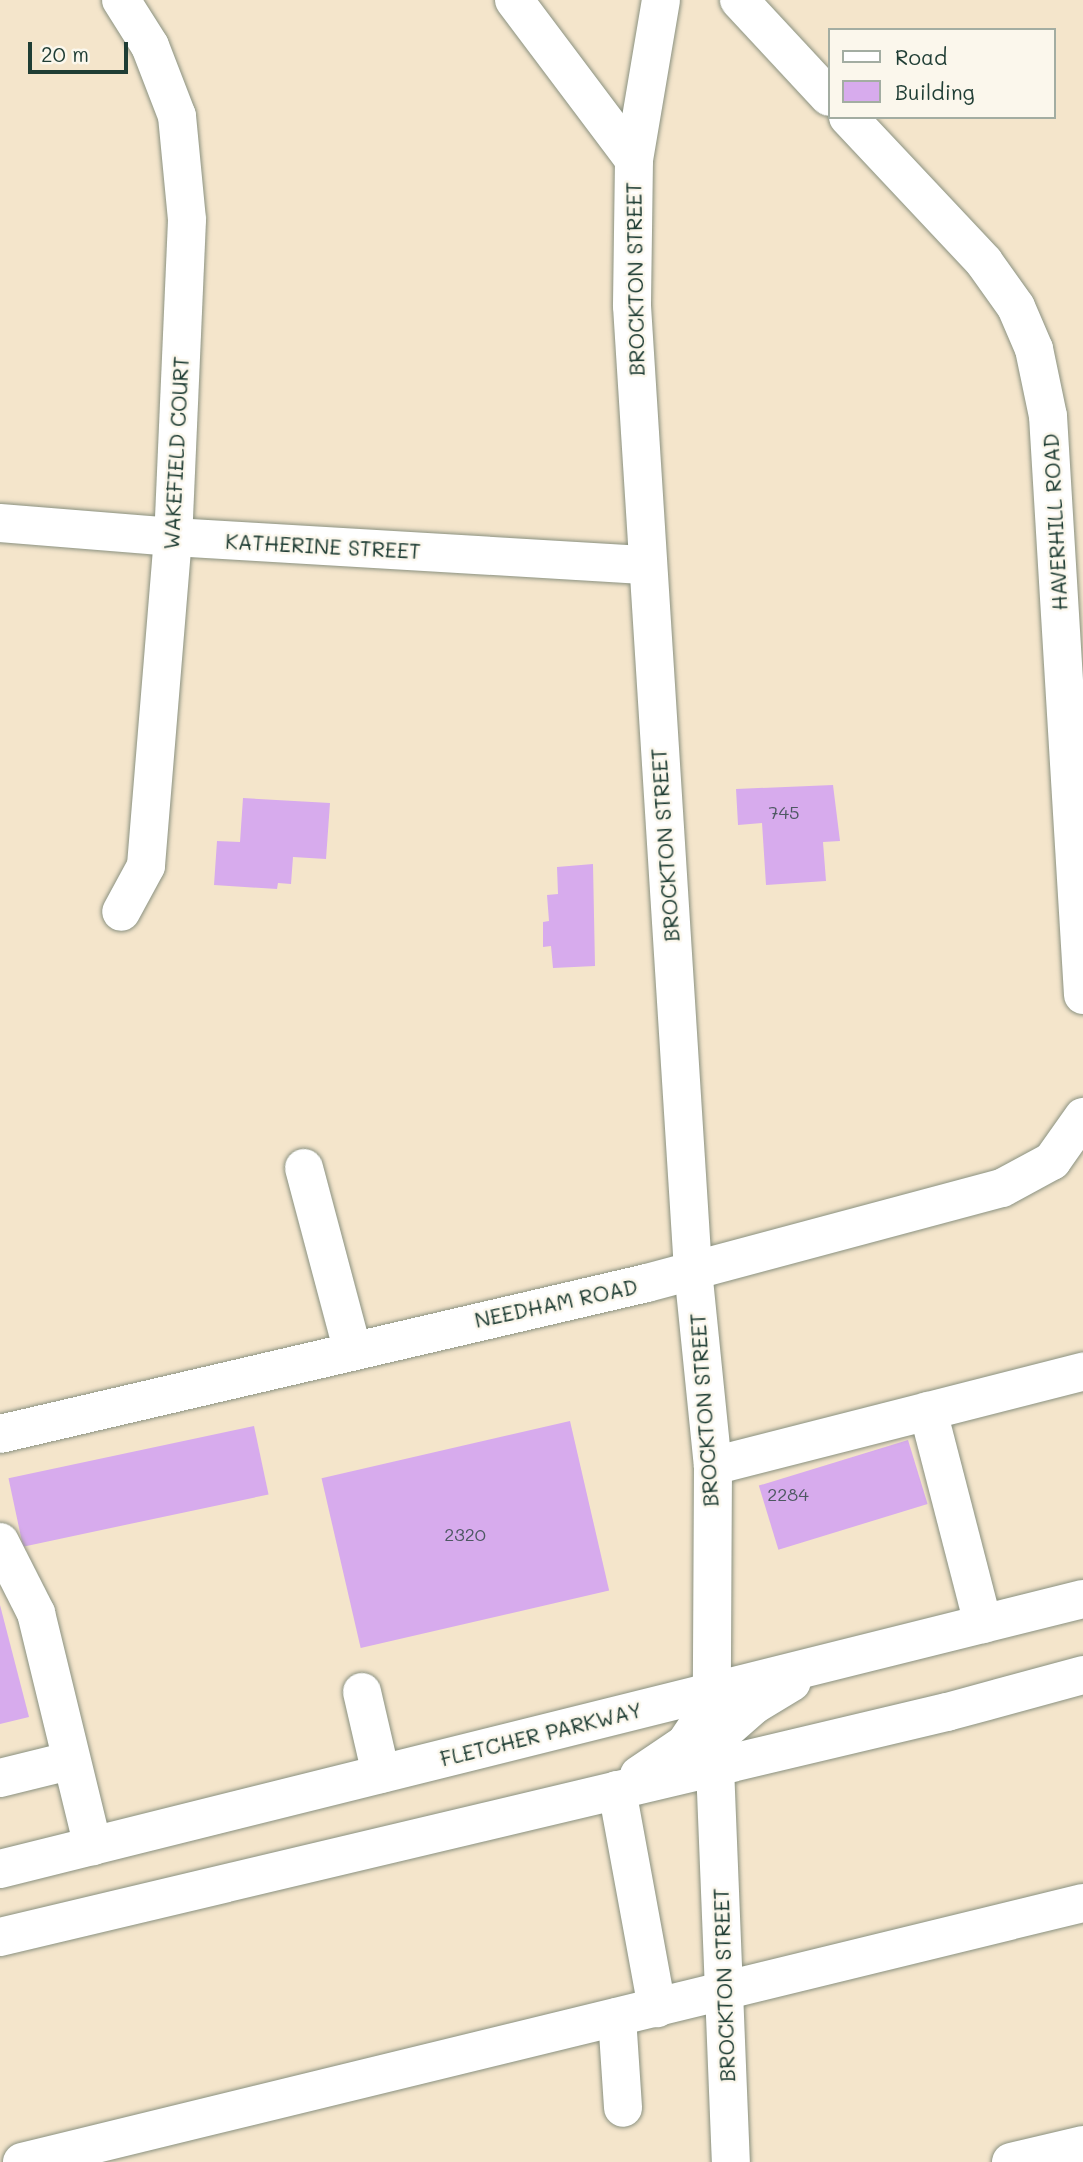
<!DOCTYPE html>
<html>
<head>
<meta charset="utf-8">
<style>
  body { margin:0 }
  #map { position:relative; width:1083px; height:2162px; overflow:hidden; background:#f4e5cb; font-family:Mali,sans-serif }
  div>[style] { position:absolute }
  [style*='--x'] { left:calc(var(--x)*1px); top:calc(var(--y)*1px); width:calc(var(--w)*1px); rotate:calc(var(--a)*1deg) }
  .building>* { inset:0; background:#d7abed; transform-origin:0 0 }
  .roads { filter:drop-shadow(0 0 2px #8a9180) drop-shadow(0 0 2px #8a9180) }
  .minor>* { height:38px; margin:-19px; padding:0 19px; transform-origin:19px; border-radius:19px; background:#fff }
  .major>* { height:38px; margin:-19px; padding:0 19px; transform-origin:19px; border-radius:19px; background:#fff }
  span { translate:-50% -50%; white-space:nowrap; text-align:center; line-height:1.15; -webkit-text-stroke:5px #fbf7ec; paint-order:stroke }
  .number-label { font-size:18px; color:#4d5862 }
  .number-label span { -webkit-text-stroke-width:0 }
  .street-label { font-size:21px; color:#1f3d34 }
  .legend { position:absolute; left:828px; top:28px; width:228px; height:91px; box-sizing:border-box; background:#fbf7ec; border:2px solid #a3ada2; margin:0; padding:9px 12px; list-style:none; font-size:21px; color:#1f3d34 }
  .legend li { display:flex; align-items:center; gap:14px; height:35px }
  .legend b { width:35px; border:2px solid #a3ada2 }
  .scale { position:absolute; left:28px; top:42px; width:100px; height:32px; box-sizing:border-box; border:4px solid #1f3d34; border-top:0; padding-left:9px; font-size:21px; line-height:24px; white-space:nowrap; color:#1f3d34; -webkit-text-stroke:5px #fbf7ec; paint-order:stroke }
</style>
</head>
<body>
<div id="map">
  <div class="building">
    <i style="clip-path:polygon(833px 785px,840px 841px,823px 842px,826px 881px,766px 885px,762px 823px,738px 825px,736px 789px)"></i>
    <i style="clip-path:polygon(243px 798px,330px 803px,326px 859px,293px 857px,291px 884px,278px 883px,277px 889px,214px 885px,217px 841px,240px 842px)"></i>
    <i style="clip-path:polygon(593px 864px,595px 966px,553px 968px,551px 946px,543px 947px,543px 922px,549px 921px,547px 895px,558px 894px,557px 867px)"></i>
    <i style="left:570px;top:1421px;width:174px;height:255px;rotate:77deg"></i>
    <i style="left:254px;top:1426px;width:70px;height:251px;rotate:78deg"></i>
    <i style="left:908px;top:1440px;width:67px;height:156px;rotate:73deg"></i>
    <i style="clip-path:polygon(0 1605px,29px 1717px,0 1724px)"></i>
  </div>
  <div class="roads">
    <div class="minor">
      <i style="--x:121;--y:0;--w:54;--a:57.8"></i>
      <i style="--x:150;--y:46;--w:75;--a:68.9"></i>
      <i style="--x:177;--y:116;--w:104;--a:84.5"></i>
      <i style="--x:187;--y:220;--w:317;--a:92.5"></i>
      <i style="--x:173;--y:537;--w:330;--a:94.7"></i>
      <i style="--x:146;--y:866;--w:52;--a:118.5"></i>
      <i style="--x:514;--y:0;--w:200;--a:53.1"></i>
      <i style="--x:661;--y:0;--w:162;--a:99.6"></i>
      <i style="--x:634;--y:160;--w:146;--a:90.8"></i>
      <i style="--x:632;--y:306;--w:966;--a:86.38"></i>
      <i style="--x:693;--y:1270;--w:197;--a:84.2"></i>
      <i style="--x:713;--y:1466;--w:225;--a:90.3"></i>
      <i style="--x:739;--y:0;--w:132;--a:47.1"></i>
      <i style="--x:848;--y:117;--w:199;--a:46.8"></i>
      <i style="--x:984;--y:262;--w:55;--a:54.6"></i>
      <i style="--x:1016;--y:307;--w:46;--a:66.8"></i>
      <i style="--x:1034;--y:349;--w:68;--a:78.2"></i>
      <i style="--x:1048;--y:416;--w:580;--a:86.54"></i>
      <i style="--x:0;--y:523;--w:174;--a:4.6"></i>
      <i style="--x:173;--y:537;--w:475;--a:3.4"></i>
      <i style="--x:304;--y:1168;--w:187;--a:75.1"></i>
      <i style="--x:928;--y:1411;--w:220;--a:75.5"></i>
      <i style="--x:0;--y:1434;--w:664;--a:-13.14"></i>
      <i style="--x:647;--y:1283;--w:367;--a:-15"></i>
      <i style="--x:1002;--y:1188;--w:57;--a:-28.4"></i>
      <i style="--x:1052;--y:1161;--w:54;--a:-54.8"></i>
      <i style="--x:713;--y:1466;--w:382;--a:-14.3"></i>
      <i style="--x:0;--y:1542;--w:80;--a:63.1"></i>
      <i style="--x:36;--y:1613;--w:240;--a:76.3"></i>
      <i style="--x:362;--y:1692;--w:84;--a:77"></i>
      <i style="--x:715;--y:1767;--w:395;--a:87.7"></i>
      <i style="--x:0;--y:1778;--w:71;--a:-13.8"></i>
      <i style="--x:617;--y:1790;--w:222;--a:79.6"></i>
      <i style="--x:617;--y:2017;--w:91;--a:86.2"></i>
      <i style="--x:22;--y:2162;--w:1092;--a:-13.72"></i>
      <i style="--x:1011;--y:2162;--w:74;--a:-13.3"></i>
    </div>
    <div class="major">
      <i style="--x:715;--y:1767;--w:34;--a:-80"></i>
      <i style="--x:721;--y:1734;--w:44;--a:-41.3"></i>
      <i style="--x:754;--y:1705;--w:44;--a:-31.2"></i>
      <i style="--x:639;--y:1775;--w:55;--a:-34"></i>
      <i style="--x:685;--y:1744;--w:25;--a:-56"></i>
      <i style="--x:699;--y:1723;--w:35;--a:-68"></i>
      <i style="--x:0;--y:1869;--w:1116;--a:-14"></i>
      <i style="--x:0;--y:1937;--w:973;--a:-13.37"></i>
      <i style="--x:947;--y:1712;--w:141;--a:-15.2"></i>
    </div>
  </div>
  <div class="number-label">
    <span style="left:784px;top:812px">745</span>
    <span style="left:788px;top:1494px">2284</span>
    <span style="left:465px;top:1534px">2320</span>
  </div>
  <div class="street-label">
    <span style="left:635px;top:279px;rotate:-91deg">BROCKTON STREET</span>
    <span style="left:176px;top:453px;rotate:-87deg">WAKEFIELD COURT</span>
    <span style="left:1055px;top:522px;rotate:-93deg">HAVERHILL ROAD</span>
    <span style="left:323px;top:546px;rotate:3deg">KATHERINE STREET</span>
    <span style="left:665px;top:845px;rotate:-94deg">BROCKTON STREET</span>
    <span style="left:556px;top:1303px;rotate:-12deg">NEEDHAM ROAD</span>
    <span style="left:704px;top:1410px;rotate:-94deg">BROCKTON STREET</span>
    <span style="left:541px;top:1734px;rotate:-14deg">FLETCHER PARKWAY</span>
    <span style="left:724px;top:1985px;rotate:-92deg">BROCKTON STREET</span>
  </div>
  <ul class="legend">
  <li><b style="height:9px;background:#fff"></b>Road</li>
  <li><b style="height:19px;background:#d7abed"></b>Building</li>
  </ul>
  <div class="scale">20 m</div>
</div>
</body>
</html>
